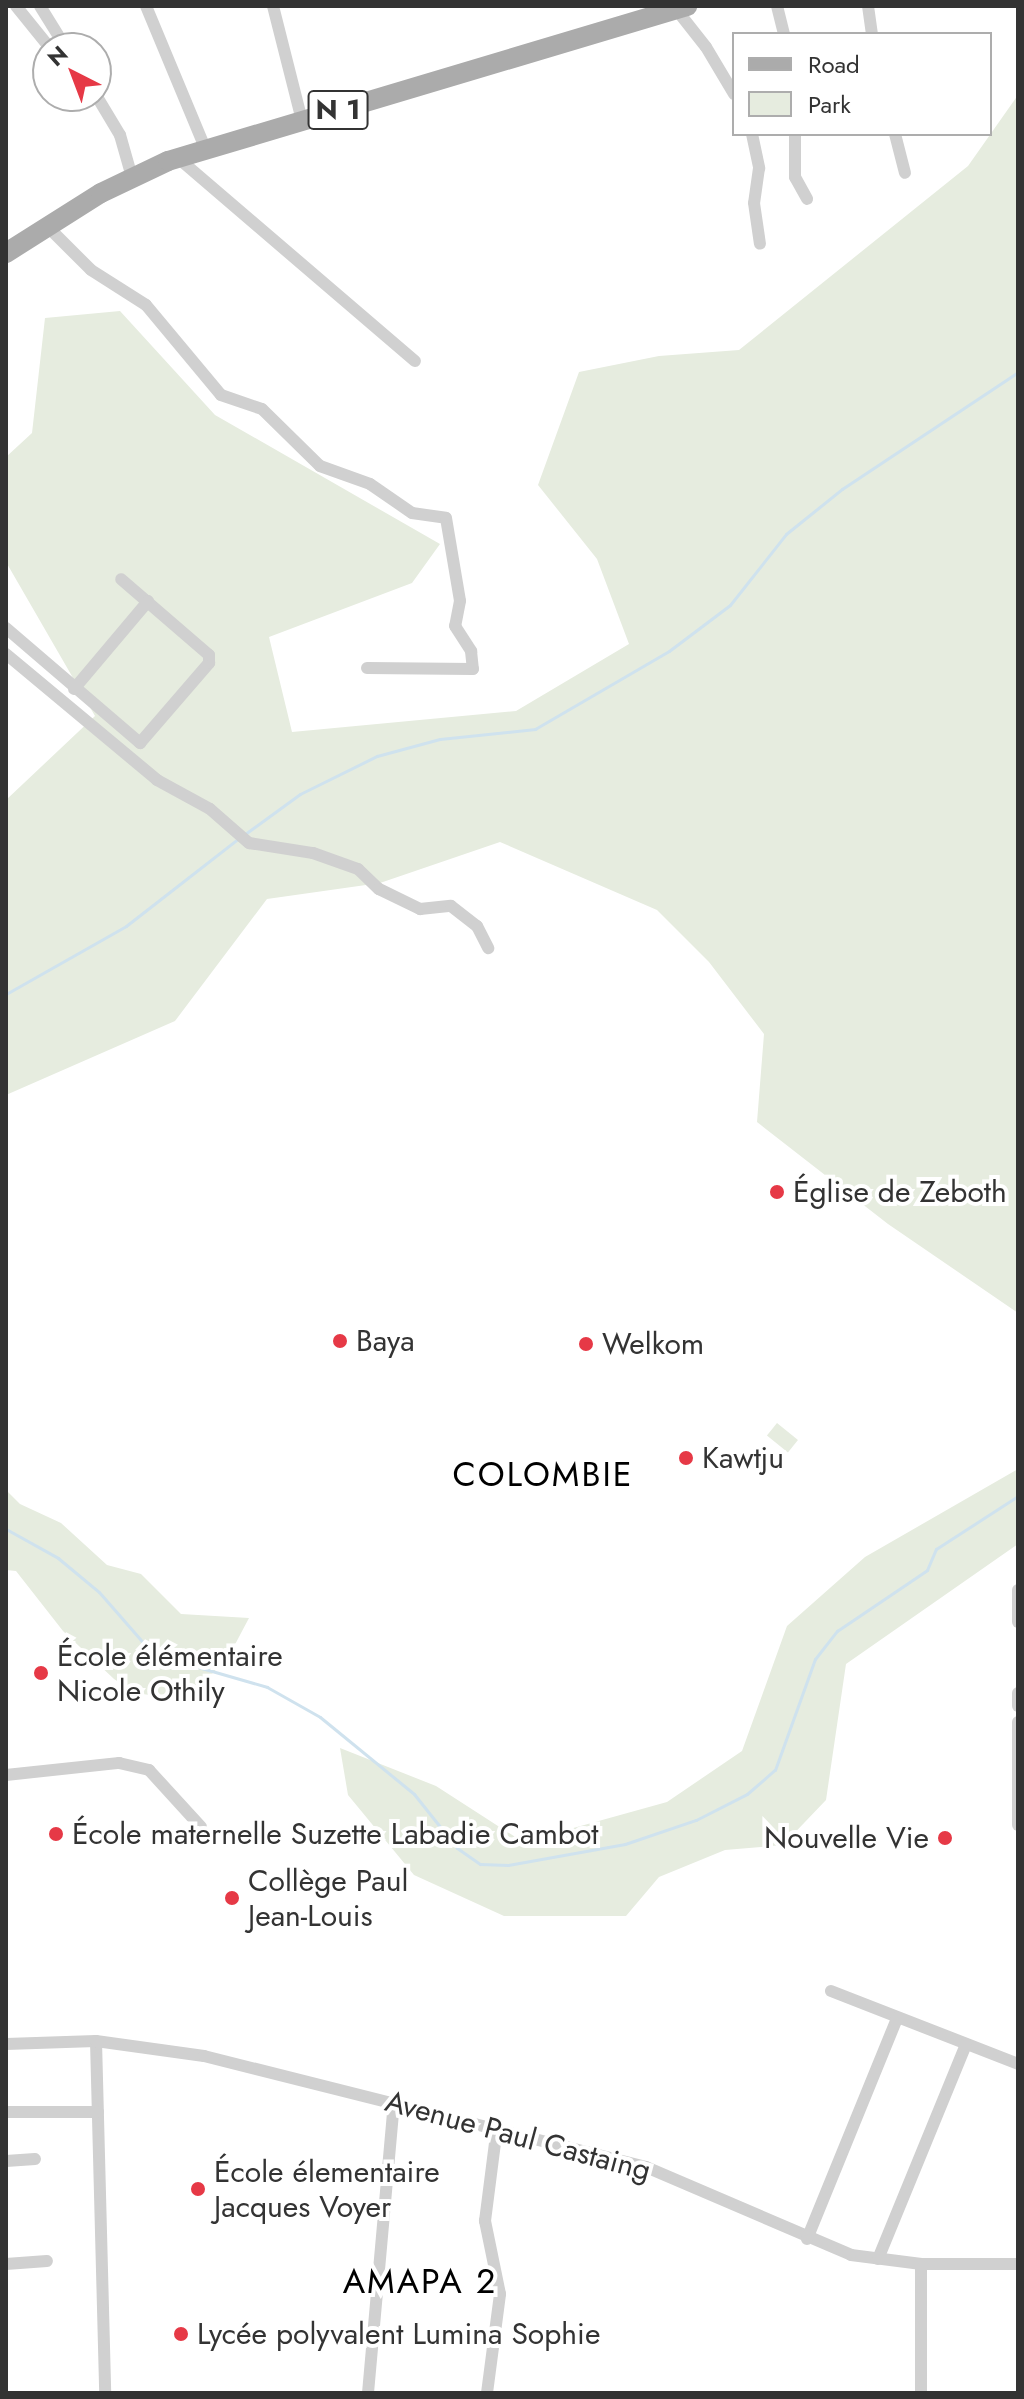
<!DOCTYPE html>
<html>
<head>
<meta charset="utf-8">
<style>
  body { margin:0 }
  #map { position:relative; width:1024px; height:2399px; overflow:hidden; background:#fff; font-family:Jost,sans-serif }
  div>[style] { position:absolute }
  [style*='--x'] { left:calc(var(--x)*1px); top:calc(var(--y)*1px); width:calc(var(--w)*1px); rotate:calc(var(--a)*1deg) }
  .green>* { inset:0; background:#e6ecdf; transform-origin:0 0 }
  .stream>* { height:3px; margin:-1.5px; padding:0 1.5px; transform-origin:1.5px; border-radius:1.5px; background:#cfe2ee }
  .minor>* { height:12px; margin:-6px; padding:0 6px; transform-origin:6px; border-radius:6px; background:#d0d0d0 }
  .primary>* { height:20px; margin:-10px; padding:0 10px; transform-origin:10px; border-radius:10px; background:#ababab }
  .dots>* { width:22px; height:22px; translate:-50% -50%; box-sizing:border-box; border:4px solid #fff; border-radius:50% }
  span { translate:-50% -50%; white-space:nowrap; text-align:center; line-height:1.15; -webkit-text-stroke:8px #fff; paint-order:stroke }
  .shield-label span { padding:2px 6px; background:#fff; border:2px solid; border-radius:6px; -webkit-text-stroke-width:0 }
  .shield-label { font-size:28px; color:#333; font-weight:700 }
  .poi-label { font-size:30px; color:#333 }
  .left { translate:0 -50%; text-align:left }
  .right { translate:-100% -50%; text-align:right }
  .street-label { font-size:30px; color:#333 }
  .quarter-label { font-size:34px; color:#000; letter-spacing:2px }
  .frame { position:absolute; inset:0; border:8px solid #333; pointer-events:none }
  .legend { position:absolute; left:732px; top:32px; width:260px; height:104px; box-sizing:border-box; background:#fff; border:2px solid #adadad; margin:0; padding:10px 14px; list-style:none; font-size:24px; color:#333 }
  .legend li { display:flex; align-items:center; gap:16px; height:40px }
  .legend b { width:40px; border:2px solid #adadad }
  .north { position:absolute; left:32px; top:32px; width:80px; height:80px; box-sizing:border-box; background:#fff; border:2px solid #adadad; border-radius:50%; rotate:318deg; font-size:22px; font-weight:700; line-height:32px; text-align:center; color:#333 }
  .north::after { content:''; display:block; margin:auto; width:28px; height:36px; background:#e63946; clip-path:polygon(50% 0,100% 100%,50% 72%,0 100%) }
</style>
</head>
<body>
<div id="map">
  <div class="green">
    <i style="clip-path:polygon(1018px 95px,1018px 1313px,888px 1224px,757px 1122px,764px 1034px,709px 962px,657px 910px,500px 842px,380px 883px,267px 899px,175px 1021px,6px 1095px,6px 800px,95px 716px,6px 562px,6px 457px,32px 433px,45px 318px,120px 311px,215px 415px,440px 544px,412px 583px,269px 637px,292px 732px,516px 711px,629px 644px,597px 559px,538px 485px,579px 372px,659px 356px,739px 350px,968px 166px)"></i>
    <i style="left:777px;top:1423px;width:27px;height:16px;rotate:39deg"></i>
    <i style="clip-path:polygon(1018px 1469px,1018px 1544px,846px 1664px,826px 1800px,783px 1845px,725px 1850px,659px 1877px,626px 1916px,504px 1916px,414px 1875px,348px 1795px,340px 1748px,436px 1786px,523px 1842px,667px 1802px,742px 1751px,787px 1626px,865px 1557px)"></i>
    <i style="clip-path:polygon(6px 1490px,20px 1504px,61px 1523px,107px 1565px,141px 1574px,181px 1614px,249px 1618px,231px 1652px,195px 1694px,170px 1698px,136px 1693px,114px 1679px,63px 1631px,16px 1571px,6px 1570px)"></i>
  </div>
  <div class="stream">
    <i style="--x:245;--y:834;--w:68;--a:-36"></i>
    <i style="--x:300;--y:794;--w:86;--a:-26.3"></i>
    <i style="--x:377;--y:756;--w:65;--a:-15.1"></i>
    <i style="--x:440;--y:739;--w:96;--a:-6"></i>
    <i style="--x:535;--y:729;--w:155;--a:-30.2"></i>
    <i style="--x:669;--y:651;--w:76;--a:-37"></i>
    <i style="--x:730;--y:605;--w:90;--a:-51.7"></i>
    <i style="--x:786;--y:534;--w:72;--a:-38.8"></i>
    <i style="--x:842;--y:489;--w:211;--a:-33.6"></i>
    <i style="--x:6;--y:994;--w:138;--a:-29.5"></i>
    <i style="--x:126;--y:926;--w:143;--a:-37.9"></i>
    <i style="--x:6;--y:1529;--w:60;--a:29.1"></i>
    <i style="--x:58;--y:1558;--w:53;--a:39.7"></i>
    <i style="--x:99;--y:1592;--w:82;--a:48.9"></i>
    <i style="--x:153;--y:1654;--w:119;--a:16.1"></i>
    <i style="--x:267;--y:1687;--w:61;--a:29.5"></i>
    <i style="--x:320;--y:1717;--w:122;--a:39.3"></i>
    <i style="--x:414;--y:1794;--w:69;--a:51.5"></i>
    <i style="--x:457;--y:1848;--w:28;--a:35"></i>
    <i style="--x:480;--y:1864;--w:28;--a:2"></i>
    <i style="--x:508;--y:1865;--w:119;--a:-10.2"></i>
    <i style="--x:625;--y:1844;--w:75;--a:-18.7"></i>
    <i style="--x:696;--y:1820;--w:57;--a:-27"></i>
    <i style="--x:747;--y:1794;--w:37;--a:-41"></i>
    <i style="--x:775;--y:1770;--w:118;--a:-70.2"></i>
    <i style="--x:815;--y:1659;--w:36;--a:-52"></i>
    <i style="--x:837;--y:1631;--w:109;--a:-34.1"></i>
    <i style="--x:927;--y:1570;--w:23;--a:-67"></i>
    <i style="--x:936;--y:1549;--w:98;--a:-32.9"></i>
  </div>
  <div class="minor">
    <i style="--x:16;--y:6;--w:54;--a:51"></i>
    <i style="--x:40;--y:6;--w:49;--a:58.2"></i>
    <i style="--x:146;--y:6;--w:156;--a:67.4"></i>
    <i style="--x:273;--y:6;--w:119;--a:75.8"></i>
    <i style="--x:777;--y:6;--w:29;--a:76"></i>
    <i style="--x:868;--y:6;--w:28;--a:82"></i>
    <i style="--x:676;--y:9;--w:48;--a:51.7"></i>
    <i style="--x:706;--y:47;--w:55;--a:59.2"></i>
    <i style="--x:96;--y:95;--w:47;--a:59"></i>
    <i style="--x:120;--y:135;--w:44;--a:74.1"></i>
    <i style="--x:752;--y:134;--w:35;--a:78"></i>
    <i style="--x:759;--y:168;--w:35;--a:98"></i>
    <i style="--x:754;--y:203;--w:41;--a:81.7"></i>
    <i style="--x:795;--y:134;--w:43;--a:90"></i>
    <i style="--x:795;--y:177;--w:25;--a:61"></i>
    <i style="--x:895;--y:134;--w:40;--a:75.6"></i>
    <i style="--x:178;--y:158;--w:312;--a:40.6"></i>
    <i style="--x:47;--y:226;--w:62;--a:45"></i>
    <i style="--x:91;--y:270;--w:65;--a:32.5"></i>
    <i style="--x:146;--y:305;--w:117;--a:50.2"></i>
    <i style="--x:221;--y:395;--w:43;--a:18.9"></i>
    <i style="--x:262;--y:409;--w:81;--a:44.5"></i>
    <i style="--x:320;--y:466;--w:53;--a:19.8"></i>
    <i style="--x:370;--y:484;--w:51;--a:34.6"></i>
    <i style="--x:412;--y:513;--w:34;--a:8"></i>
    <i style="--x:446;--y:518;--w:84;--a:80.4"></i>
    <i style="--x:460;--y:601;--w:25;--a:101"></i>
    <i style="--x:455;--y:626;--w:30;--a:57"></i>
    <i style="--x:471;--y:651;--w:18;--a:84"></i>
    <i style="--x:473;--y:669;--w:106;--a:-179.5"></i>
    <i style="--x:6;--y:628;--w:177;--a:40.6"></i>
    <i style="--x:140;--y:743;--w:106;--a:-49.2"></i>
    <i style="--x:209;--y:663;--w:8;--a:-90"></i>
    <i style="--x:209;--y:655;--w:116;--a:-139.2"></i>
    <i style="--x:6;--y:654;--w:197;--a:39.8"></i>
    <i style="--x:157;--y:780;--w:60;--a:28.7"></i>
    <i style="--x:210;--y:809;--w:52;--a:41.1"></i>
    <i style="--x:249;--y:843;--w:65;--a:8.9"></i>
    <i style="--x:313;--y:853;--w:48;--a:19.6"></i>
    <i style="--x:358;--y:869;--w:29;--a:44"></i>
    <i style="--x:379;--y:889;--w:46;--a:26"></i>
    <i style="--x:420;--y:909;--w:31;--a:-6"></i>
    <i style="--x:451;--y:906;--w:33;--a:38"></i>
    <i style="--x:477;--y:926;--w:25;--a:63"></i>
    <i style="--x:74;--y:689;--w:115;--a:-49.9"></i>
    <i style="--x:1018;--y:1590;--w:32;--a:90"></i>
    <i style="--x:1018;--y:1693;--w:13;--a:90"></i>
    <i style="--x:1018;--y:1722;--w:103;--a:90"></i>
    <i style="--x:6;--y:1775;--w:114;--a:-6.1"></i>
    <i style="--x:119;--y:1763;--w:31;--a:13"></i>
    <i style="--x:149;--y:1770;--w:77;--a:47.6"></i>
    <i style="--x:831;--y:1991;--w:201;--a:21.3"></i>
    <i style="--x:96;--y:2041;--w:352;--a:88.5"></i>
    <i style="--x:6;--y:2044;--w:90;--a:-1.9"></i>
    <i style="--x:96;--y:2041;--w:109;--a:7.9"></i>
    <i style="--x:204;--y:2056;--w:456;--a:14.1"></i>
    <i style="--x:646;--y:2167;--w:223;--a:23.2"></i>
    <i style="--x:851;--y:2255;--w:71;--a:7.3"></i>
    <i style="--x:921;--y:2264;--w:97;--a:0"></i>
    <i style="--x:6;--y:2112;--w:92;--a:0"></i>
    <i style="--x:6;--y:2161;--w:29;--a:-4"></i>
    <i style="--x:807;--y:2239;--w:239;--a:-67.8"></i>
    <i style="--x:878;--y:2259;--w:232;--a:-67.7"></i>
    <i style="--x:6;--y:2264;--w:41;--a:-4.2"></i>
    <i style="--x:368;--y:2393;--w:291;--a:-84.9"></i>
    <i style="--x:487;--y:2393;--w:100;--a:-82.5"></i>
    <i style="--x:500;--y:2294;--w:75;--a:-101.6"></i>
    <i style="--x:485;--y:2221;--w:95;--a:-82.7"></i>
    <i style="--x:921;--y:2393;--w:129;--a:-90"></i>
  </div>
  <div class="primary">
    <i style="--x:6;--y:253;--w:112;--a:-32.3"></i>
    <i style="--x:101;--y:193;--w:74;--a:-25.5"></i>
    <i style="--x:168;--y:161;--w:542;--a:-16.63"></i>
  </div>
  <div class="dots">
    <i style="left:777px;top:1192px;background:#e63946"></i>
    <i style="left:340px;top:1341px;background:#e63946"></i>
    <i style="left:586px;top:1344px;background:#e63946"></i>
    <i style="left:686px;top:1458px;background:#e63946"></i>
    <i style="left:41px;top:1673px;background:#e63946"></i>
    <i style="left:56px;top:1834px;background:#e63946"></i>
    <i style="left:945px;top:1838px;background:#e63946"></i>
    <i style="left:232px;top:1898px;background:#e63946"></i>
    <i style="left:198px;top:2189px;background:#e63946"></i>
    <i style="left:181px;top:2334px;background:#e63946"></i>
  </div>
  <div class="shield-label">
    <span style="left:338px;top:110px">N 1</span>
  </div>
  <div class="poi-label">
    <span class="left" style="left:793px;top:1192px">Église de Zeboth</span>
    <span class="left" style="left:356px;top:1341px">Baya</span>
    <span class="left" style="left:602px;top:1344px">Welkom</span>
    <span class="left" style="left:702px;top:1458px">Kawtju</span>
    <span class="left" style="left:57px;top:1673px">École élémentaire<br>Nicole Othily</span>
    <span class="left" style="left:72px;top:1834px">École maternelle Suzette Labadie Cambot</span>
    <span class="right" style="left:929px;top:1838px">Nouvelle Vie</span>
    <span class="left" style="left:248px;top:1898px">Collège Paul<br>Jean-Louis</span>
    <span class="left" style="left:214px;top:2189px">École élementaire<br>Jacques Voyer</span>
    <span class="left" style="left:197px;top:2334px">Lycée polyvalent Lumina Sophie</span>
  </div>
  <div class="street-label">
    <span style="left:518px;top:2136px;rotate:15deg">Avenue Paul Castaing</span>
  </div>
  <div class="quarter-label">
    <span style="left:543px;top:1475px">COLOMBIE</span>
    <span style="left:420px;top:2282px">AMAPA 2</span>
  </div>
  <div class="frame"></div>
  <ul class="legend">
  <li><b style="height:10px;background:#ababab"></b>Road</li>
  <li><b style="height:22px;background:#e6ecdf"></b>Park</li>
  </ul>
  <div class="north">N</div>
</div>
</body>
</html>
